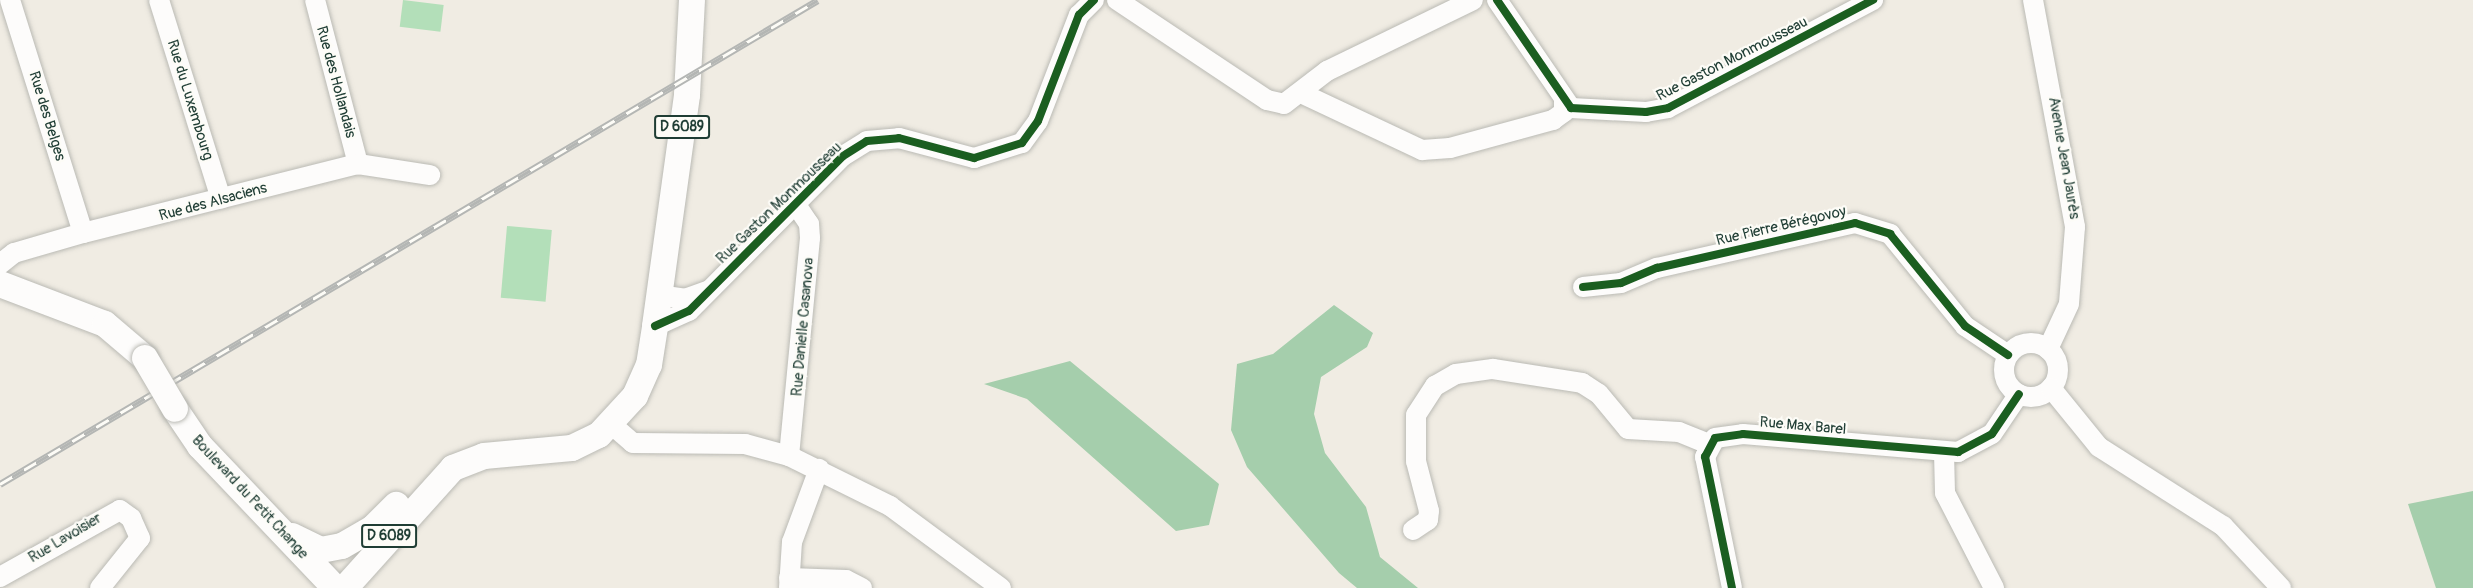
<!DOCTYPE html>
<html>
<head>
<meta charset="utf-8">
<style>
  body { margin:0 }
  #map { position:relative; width:2473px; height:588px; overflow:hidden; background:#f0ece3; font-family:Pangolin,sans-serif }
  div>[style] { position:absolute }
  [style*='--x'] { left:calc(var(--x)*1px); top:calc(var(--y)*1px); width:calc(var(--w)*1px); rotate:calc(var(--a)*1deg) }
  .green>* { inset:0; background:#b3dfb9; transform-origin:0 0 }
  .forest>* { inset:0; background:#a5ceac }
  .roads { filter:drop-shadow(0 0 2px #babab4) drop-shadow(0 0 2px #babab4) }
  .minor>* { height:20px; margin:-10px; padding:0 10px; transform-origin:10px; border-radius:10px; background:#fdfcfb }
  .minor>.ring { margin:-10px; padding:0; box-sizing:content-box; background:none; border:20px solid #fdfcfb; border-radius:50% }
  .major>* { height:26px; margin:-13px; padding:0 13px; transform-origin:13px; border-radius:13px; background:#fdfcfb }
  .rail>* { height:7px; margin-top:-3.5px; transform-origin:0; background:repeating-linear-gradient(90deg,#fdfcf7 0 14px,#b4b6b4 0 28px); box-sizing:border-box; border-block:2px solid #b4b6b4 }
  .bridges { filter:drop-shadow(0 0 2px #babab4) drop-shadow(0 0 2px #babab4) }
  .major-bridge>* { height:26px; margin:-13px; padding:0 13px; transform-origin:13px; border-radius:13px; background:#fdfcfb }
  .cycleway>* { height:8px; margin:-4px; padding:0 4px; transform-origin:4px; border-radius:4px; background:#1b5e20 }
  span { translate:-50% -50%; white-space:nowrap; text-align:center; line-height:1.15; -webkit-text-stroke:4.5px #fdfcf7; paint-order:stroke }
  .shield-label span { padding:2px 4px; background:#fdfcf7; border:2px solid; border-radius:4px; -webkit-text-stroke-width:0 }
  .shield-label { font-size:14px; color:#1f3d34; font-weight:700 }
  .street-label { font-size:15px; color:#1f3d34 }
</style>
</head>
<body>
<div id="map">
  <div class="green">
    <i style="left:403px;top:0;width:41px;height:27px;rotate:7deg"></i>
    <i style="left:507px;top:226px;width:45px;height:72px;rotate:5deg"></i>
  </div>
  <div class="forest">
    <i style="clip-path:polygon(1334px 305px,1373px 333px,1367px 347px,1321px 377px,1314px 414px,1325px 453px,1366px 507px,1380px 557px,1418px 588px,1357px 588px,1339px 573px,1247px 467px,1231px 430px,1237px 364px,1273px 354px)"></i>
    <i style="clip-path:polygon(1070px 361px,1219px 484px,1209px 525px,1176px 531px,1027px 399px,984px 384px)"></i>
    <i style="clip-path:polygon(2473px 491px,2473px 588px,2436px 588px,2408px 504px)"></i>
  </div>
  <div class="roads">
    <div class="minor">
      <i style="--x:10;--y:0;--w:244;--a:72.6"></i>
      <i style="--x:159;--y:0;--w:208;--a:72.7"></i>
      <i style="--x:315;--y:0;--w:170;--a:75.3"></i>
      <i style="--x:1117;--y:0;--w:180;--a:33.7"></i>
      <i style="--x:1267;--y:100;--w:17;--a:13"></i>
      <i style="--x:1284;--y:104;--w:54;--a:-37.5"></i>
      <i style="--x:1327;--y:71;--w:162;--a:-25.9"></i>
      <i style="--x:1497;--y:0;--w:131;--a:55.6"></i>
      <i style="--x:1571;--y:108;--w:75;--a:3.1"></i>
      <i style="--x:1646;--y:112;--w:22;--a:-10"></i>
      <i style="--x:1668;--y:108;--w:232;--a:-27.8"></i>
      <i style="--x:2033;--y:0;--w:231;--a:79.5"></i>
      <i style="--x:2075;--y:227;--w:77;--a:94.5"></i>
      <i style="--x:2069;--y:304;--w:50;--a:115"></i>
      <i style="--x:1303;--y:94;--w:132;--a:25.2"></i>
      <i style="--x:1422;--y:150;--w:28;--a:-4"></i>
      <i style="--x:1450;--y:148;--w:107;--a:-15.2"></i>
      <i style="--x:1553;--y:120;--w:14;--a:-36"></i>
      <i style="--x:1564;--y:112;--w:12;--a:-90"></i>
      <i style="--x:0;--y:264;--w:18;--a:-38"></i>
      <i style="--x:14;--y:253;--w:72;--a:-16.2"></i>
      <i style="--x:83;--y:233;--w:284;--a:-14.1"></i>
      <i style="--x:358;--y:164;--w:73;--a:8.7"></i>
      <i style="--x:1583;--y:287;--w:38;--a:-6"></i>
      <i style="--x:1621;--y:283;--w:39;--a:-23"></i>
      <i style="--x:1657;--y:268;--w:203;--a:-12.8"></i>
      <i style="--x:1855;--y:223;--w:37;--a:17"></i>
      <i style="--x:1890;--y:234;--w:119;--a:50.8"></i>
      <i style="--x:1965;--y:326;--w:52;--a:34"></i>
      <i style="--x:658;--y:295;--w:27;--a:8"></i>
      <i style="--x:685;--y:299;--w:23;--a:-20"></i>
      <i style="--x:655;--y:326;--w:37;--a:-24"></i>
      <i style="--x:689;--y:311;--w:218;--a:-45.2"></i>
      <i style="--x:843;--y:156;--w:28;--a:-32"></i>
      <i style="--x:867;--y:141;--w:32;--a:-5"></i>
      <i style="--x:899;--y:138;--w:78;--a:14.9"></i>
      <i style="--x:974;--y:158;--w:50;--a:-17.4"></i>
      <i style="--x:1022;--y:143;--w:27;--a:-54"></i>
      <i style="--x:1038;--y:121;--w:114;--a:-68.9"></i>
      <i style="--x:1079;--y:15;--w:21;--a:-45"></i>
      <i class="ring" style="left:2004px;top:343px;width:34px;height:34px"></i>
      <i style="--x:2051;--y:388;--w:76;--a:50.9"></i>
      <i style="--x:2099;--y:447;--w:147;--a:32.5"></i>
      <i style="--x:2223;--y:526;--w:85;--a:46.9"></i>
      <i style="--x:611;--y:424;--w:29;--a:41"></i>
      <i style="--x:633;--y:443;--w:112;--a:0.5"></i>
      <i style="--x:745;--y:444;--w:46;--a:15.3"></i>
      <i style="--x:789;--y:456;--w:113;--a:26.3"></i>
      <i style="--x:890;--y:506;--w:138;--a:36.5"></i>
      <i style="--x:1944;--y:452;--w:41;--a:88.6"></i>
      <i style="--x:1945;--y:493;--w:107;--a:62.7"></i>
      <i style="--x:789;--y:456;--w:219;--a:-84.5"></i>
      <i style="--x:810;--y:238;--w:14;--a:-94"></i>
      <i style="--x:809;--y:224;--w:25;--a:-124"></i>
      <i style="--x:1413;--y:530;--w:18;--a:-34"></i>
      <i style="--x:1428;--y:520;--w:9;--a:-84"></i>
      <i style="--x:1429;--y:511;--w:52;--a:-104.6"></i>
      <i style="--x:1416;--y:461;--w:46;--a:-90"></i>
      <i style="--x:1416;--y:415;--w:35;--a:-57"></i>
      <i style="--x:1435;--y:386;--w:24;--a:-30"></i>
      <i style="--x:1456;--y:374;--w:37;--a:-8"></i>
      <i style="--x:1493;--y:369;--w:90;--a:8.9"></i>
      <i style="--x:1582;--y:383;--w:20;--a:33"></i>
      <i style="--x:1599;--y:394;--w:45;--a:50.4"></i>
      <i style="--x:1628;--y:429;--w:51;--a:3.4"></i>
      <i style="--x:1679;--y:432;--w:31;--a:22"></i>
      <i style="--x:0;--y:577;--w:137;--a:-29.2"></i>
      <i style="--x:120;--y:510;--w:14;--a:36"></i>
      <i style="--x:131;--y:518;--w:22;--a:66"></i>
      <i style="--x:140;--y:538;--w:64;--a:128.7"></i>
      <i style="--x:789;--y:578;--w:57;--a:2"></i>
      <i style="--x:846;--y:580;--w:18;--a:27"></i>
      <i style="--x:789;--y:588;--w:46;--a:-86.3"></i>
      <i style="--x:792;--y:542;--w:78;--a:-69.7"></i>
      <i style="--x:1732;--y:588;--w:134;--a:-101.6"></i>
      <i style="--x:1705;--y:457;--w:21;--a:-62"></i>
      <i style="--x:1715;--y:438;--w:28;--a:-8"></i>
      <i style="--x:1743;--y:434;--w:216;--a:4.8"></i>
      <i style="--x:1958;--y:452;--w:38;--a:-28"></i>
      <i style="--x:1992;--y:434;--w:48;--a:-56"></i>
    </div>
    <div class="major">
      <i style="--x:0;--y:284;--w:112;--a:20.9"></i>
      <i style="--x:105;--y:324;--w:52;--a:40.4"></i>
      <i style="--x:175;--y:409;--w:45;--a:56"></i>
      <i style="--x:200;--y:446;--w:196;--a:46.4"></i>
      <i style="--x:292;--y:536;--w:32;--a:26"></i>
      <i style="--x:321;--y:550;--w:21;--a:-11"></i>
      <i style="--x:342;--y:546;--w:36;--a:-30"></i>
      <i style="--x:373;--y:528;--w:33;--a:-45"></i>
      <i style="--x:345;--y:588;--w:161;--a:-48"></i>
      <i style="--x:453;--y:468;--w:33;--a:-21"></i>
      <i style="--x:484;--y:456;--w:88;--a:-5.2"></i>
      <i style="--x:572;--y:448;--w:30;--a:-26"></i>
      <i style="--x:599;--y:435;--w:53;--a:-47.3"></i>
      <i style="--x:635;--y:396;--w:34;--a:-66"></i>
      <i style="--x:649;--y:365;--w:39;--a:-81"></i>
      <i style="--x:655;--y:326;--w:233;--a:-82.1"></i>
      <i style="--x:687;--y:95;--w:95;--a:-87"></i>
    </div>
  </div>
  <div class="rail">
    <i style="--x:0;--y:484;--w:950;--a:-30.61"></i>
  </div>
  <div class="bridges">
    <div class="major-bridge">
      <i style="--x:145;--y:358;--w:59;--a:59.5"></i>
    </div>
  </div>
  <div class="cycleway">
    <i style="--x:1497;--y:0;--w:131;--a:55.6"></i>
    <i style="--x:1571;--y:108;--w:75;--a:3.1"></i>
    <i style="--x:1646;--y:112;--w:22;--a:-10"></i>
    <i style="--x:1668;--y:108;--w:232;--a:-27.8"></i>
    <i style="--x:1583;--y:287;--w:38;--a:-6"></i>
    <i style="--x:1621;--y:283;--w:39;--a:-23"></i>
    <i style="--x:1657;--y:268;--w:203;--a:-12.8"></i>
    <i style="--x:1855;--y:223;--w:37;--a:17"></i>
    <i style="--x:1890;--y:234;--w:119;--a:50.8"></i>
    <i style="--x:1965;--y:326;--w:52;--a:34"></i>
    <i style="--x:655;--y:326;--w:37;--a:-24"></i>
    <i style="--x:689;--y:311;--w:218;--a:-45.2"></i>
    <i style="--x:843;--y:156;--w:28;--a:-32"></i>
    <i style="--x:867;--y:141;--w:32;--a:-5"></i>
    <i style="--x:899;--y:138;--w:78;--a:14.9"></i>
    <i style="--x:974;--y:158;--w:50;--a:-17.4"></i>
    <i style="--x:1022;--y:143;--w:27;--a:-54"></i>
    <i style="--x:1038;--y:121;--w:114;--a:-68.9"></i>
    <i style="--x:1079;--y:15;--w:21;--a:-45"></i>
    <i style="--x:1732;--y:588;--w:134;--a:-101.6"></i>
    <i style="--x:1705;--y:457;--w:21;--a:-62"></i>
    <i style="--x:1715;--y:438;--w:28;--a:-8"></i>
    <i style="--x:1743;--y:434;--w:216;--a:4.8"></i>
    <i style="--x:1958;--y:452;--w:38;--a:-28"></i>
    <i style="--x:1992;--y:434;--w:48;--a:-56"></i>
  </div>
  <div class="shield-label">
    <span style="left:682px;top:127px">D 6089</span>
    <span style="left:389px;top:536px">D 6089</span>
  </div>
  <div class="street-label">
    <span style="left:1732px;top:59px;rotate:-27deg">Rue Gaston Monmousseau</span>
    <span style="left:336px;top:82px;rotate:75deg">Rue des Hollandais</span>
    <span style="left:190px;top:100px;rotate:73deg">Rue du Luxembourg</span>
    <span style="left:47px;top:116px;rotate:73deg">Rue des Belges</span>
    <span style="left:2064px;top:158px;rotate:80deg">Avenue Jean Jaurès</span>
    <span style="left:213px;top:202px;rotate:-15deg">Rue des Alsaciens</span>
    <span style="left:779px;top:203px;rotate:-44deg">Rue Gaston Monmousseau</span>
    <span style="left:1781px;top:226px;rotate:-13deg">Rue Pierre Bérégovoy</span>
    <span style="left:803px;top:327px;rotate:-85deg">Rue Danielle Casanova</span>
    <span style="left:1803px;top:426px;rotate:5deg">Rue Max Barel</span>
    <span style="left:250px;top:497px;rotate:47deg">Boulevard du Petit Change</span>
    <span style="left:65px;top:538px;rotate:-31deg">Rue Lavoisier</span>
  </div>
</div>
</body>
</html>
